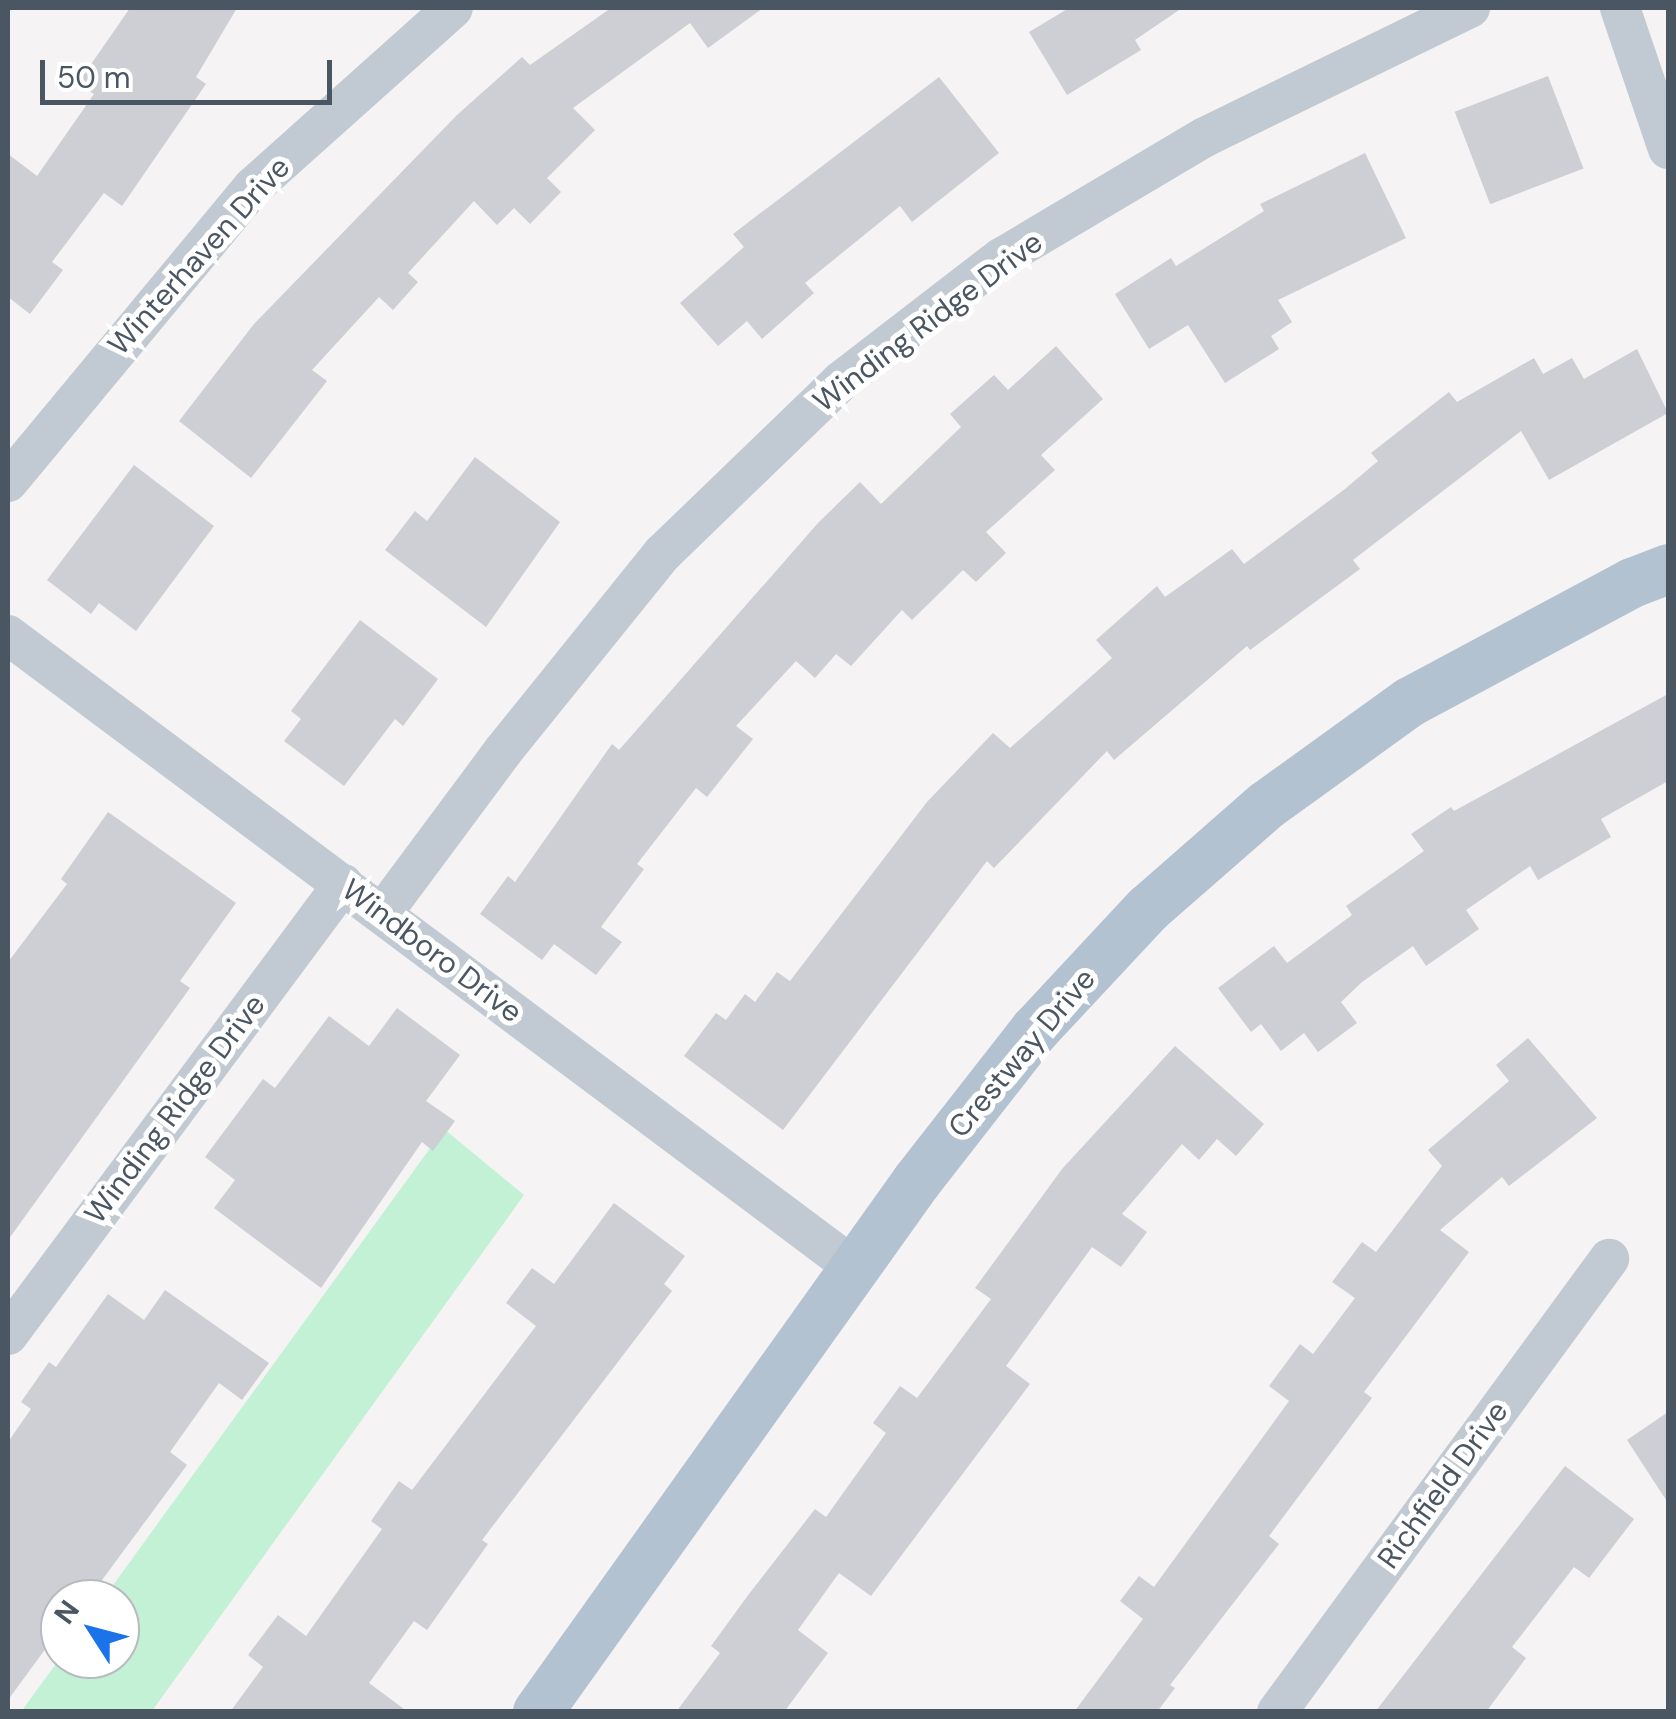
<!DOCTYPE html>
<html>
<head>
<meta charset="utf-8">
<style>
  body { margin:0 }
  #map { position:relative; width:1676px; height:1719px; overflow:hidden; background:#f5f3f3; font-family:"DM Sans",sans-serif }
  div>[style] { position:absolute }
  [style*='--x'] { left:calc(var(--x)*1px); top:calc(var(--y)*1px); width:calc(var(--w)*1px); rotate:calc(var(--a)*1deg) }
  .green>* { inset:0; background:#c3f1d5 }
  .building>* { inset:0; background:#cdcfd5; transform-origin:0 0 }
  .minor>* { height:40px; margin:-20px; padding:0 20px; transform-origin:20px; border-radius:20px; background:#c1cad2 }
  .major>* { height:50px; margin:-25px; padding:0 25px; transform-origin:25px; border-radius:25px; background:#b3c2d1 }
  span { translate:-50% -50%; white-space:nowrap; text-align:center; line-height:1.15; -webkit-text-stroke:10px #fff; paint-order:stroke }
  .street-label { font-size:30px; color:#4a5661 }
  .frame { position:absolute; inset:0; border:10px solid #4a5661; pointer-events:none }
  .north { position:absolute; left:40px; top:1579px; width:100px; height:100px; box-sizing:border-box; background:#fff; border:2px solid #b7bbc0; border-radius:50%; rotate:306deg; font-size:28px; font-weight:700; line-height:40px; text-align:center; color:#4a5661 }
  .north::after { content:''; display:block; margin:auto; width:35px; height:45px; background:#1a73e8; clip-path:polygon(50% 0,100% 100%,50% 72%,0 100%) }
  .scale { position:absolute; left:40px; top:60px; width:292px; height:45px; box-sizing:border-box; border:5px solid #4a5661; border-top:0; padding-left:12px; font-size:30px; line-height:35px; white-space:nowrap; color:#4a5661; -webkit-text-stroke:8px #fff; paint-order:stroke }
</style>
</head>
<body>
<div id="map">
  <div class="green">
    <i style="clip-path:polygon(444px 1129px,524px 1195px,152px 1711px,21px 1712px,60px 1658px,120px 1659px,120px 1599px,103px 1599px)"></i>
  </div>
  <div class="building">
    <i style="clip-path:polygon(130px 8px,237px 8px,196px 77px,206px 84px,122px 206px,104px 193px,52px 262px,63px 270px,30px 314px,8px 297px,8px 154px,37px 176px,94px 94px,78px 83px)"></i>
    <i style="clip-path:polygon(611px 8px,763px 8px,708px 48px,690px 23px,573px 108px,595px 130px,547px 178px,561px 192px,530px 224px,514px 208px,497px 225px,474px 201px,408px 273px,418px 282px,393px 310px,379px 297px,312px 370px,327px 381px,251px 478px,179px 421px,254px 324px,457px 115px,522px 57px,530px 65px)"></i>
    <i style="clip-path:polygon(1069px 8px,1182px 8px,1135px 40px,1141px 50px,1067px 95px,1029px 32px)"></i>
    <i style="left:1548px;top:76px;width:99px;height:100px;rotate:69deg"></i>
    <i style="clip-path:polygon(939px 77px,999px 153px,912px 222px,900px 206px,805px 283px,814px 293px,762px 339px,747px 321px,718px 346px,680px 303px,744px 247px,733px 234px)"></i>
    <i style="clip-path:polygon(1365px 153px,1406px 238px,1278px 300px,1292px 322px,1271px 336px,1279px 349px,1225px 383px,1188px 325px,1149px 349px,1115px 294px,1171px 258px,1176px 266px,1264px 211px,1260px 204px)"></i>
    <i style="clip-path:polygon(1056px 346px,1103px 399px,1041px 455px,1055px 470px,986px 532px,1006px 553px,976px 582px,963px 570px,912px 620px,902px 610px,851px 666px,836px 654px,815px 678px,796px 661px,736px 726px,753px 739px,707px 797px,696px 788px,637px 864px,644px 869px,601px 927px,622px 942px,596px 975px,554px 944px,542px 960px,480px 914px,508px 876px,515px 882px,612px 744px,619px 750px,818px 523px,860px 482px,881px 504px,961px 427px,950px 414px,994px 375px,1008px 390px)"></i>
    <i style="clip-path:polygon(1637px 349px,1668px 413px,1549px 480px,1521px 431px,1353px 560px,1360px 569px,1250px 650px,1247px 646px,1114px 760px,1107px 751px,994px 868px,987px 861px,783px 1130px,684px 1056px,716px 1013px,726px 1020px,745px 994px,755px 1002px,777px 972px,790px 981px,927px 802px,993px 733px,1010px 748px,1112px 658px,1096px 640px,1157px 586px,1165px 597px,1232px 549px,1244px 564px,1345px 489px,1378px 461px,1371px 453px,1449px 392px,1457px 402px,1534px 358px,1543px 374px,1572px 358px,1584px 379px)"></i>
    <i style="clip-path:polygon(475px 457px,560px 522px,486px 627px,385px 550px,415px 511px,427px 521px)"></i>
    <i style="clip-path:polygon(134px 465px,214px 526px,136px 631px,99px 603px,91px 614px,47px 580px)"></i>
    <i style="clip-path:polygon(360px 620px,438px 679px,403px 726px,395px 719px,344px 786px,284px 741px,301px 719px,291px 711px)"></i>
    <i style="clip-path:polygon(1668px 694px,1668px 781px,1601px 819px,1611px 837px,1538px 880px,1530px 866px,1466px 910px,1479px 929px,1426px 966px,1413px 946px,1362px 982px,1341px 1002px,1357px 1023px,1318px 1052px,1304px 1033px,1281px 1051px,1261px 1024px,1251px 1032px,1218px 988px,1274px 946px,1287px 963px,1352px 915px,1346px 906px,1424px 851px,1411px 834px,1451px 807px,1454px 811px)"></i>
    <i style="clip-path:polygon(108px 812px,236px 903px,180px 981px,190px 988px,8px 1240px,8px 962px,67px 884px,61px 879px)"></i>
    <i style="clip-path:polygon(397px 1008px,460px 1055px,426px 1101px,455px 1121px,433px 1151px,422px 1142px,321px 1288px,214px 1208px,235px 1180px,205px 1157px,263px 1079px,275px 1088px,329px 1016px,369px 1046px)"></i>
    <i style="clip-path:polygon(1528px 1038px,1597px 1118px,1509px 1186px,1502px 1177px,1440px 1230px,1469px 1252px,1364px 1392px,1372px 1398px,1269px 1536px,1279px 1544px,1170px 1685px,1175px 1688px,1157px 1712px,1074px 1712px,1143px 1619px,1120px 1601px,1139px 1576px,1154px 1587px,1289px 1401px,1269px 1386px,1300px 1344px,1313px 1354px,1355px 1298px,1332px 1282px,1362px 1242px,1376px 1252px,1442px 1166px,1428px 1150px,1509px 1081px,1496px 1065px)"></i>
    <i style="clip-path:polygon(1175px 1046px,1264px 1124px,1236px 1156px,1217px 1139px,1199px 1160px,1182px 1144px,1122px 1214px,1147px 1232px,1121px 1267px,1092px 1247px,1006px 1366px,1030px 1384px,871px 1596px,839px 1573px,798px 1630px,828px 1653px,784px 1712px,676px 1712px,720px 1653px,711px 1646px,749px 1594px,815px 1509px,826px 1517px,886px 1433px,873px 1423px,900px 1386px,917px 1398px,991px 1299px,975px 1288px,1062px 1169px)"></i>
    <i style="clip-path:polygon(614px 1203px,685px 1256px,664px 1284px,672px 1291px,482px 1540px,488px 1544px,427px 1630px,414px 1621px,369px 1683px,408px 1712px,230px 1712px,263px 1667px,248px 1655px,278px 1615px,306px 1636px,382px 1529px,371px 1521px,399px 1481px,412px 1490px,536px 1326px,506px 1303px,532px 1268px,554px 1284px)"></i>
    <i style="clip-path:polygon(165px 1290px,269px 1363px,242px 1400px,219px 1383px,170px 1452px,187px 1465px,88px 1599px,60px 1599px,60px 1629px,8px 1700px,8px 1442px,31px 1409px,21px 1402px,49px 1362px,56px 1367px,108px 1294px,144px 1320px)"></i>
    <i style="clip-path:polygon(1668px 1412px,1668px 1503px,1627px 1440px)"></i>
    <i style="clip-path:polygon(1565px 1466px,1634px 1519px,1589px 1578px,1574px 1567px,1512px 1647px,1526px 1658px,1486px 1712px,1375px 1712px)"></i>
  </div>
  <div class="minor">
    <i style="--x:1620;--y:8;--w:149;--a:71.2"></i>
    <i style="--x:8;--y:482;--w:383;--a:-50.3"></i>
    <i style="--x:253;--y:187;--w:268;--a:-41.8"></i>
    <i style="--x:8;--y:635;--w:1059;--a:36.78"></i>
    <i style="--x:382;--y:914;--w:203;--a:-53.4"></i>
    <i style="--x:503;--y:751;--w:253;--a:-51.1"></i>
    <i style="--x:662;--y:554;--w:249;--a:-44"></i>
    <i style="--x:841;--y:381;--w:202;--a:-37.6"></i>
    <i style="--x:1001;--y:258;--w:237;--a:-30.7"></i>
    <i style="--x:1205;--y:137;--w:295;--a:-26"></i>
    <i style="--x:8;--y:1335;--w:562;--a:-53.4"></i>
    <i style="--x:1277;--y:1712;--w:562;--a:-53.76"></i>
  </div>
  <div class="major">
    <i style="--x:538;--y:1712;--w:652;--a:-54.48"></i>
    <i style="--x:917;--y:1181;--w:192;--a:-52"></i>
    <i style="--x:1035;--y:1030;--w:166;--a:-47"></i>
    <i style="--x:1148;--y:909;--w:158;--a:-41.2"></i>
    <i style="--x:1267;--y:805;--w:176;--a:-35.8"></i>
    <i style="--x:1410;--y:702;--w:252;--a:-28.2"></i>
    <i style="--x:1632;--y:583;--w:39;--a:-21"></i>
  </div>
  <div class="street-label">
    <span style="left:199px;top:256px;rotate:-48deg">Winterhaven Drive</span>
    <span style="left:928px;top:322px;rotate:-37deg">Winding Ridge Drive</span>
    <span style="left:432px;top:951px;rotate:37deg">Windboro Drive</span>
    <span style="left:1022px;top:1053px;rotate:-50deg">Crestway Drive</span>
    <span style="left:175px;top:1109px;rotate:-53deg">Winding Ridge Drive</span>
    <span style="left:1443px;top:1485px;rotate:-54deg">Richfield Drive</span>
  </div>
  <div class="frame"></div>
  <div class="north">N</div>
  <div class="scale">50 m</div>
</div>
</body>
</html>
